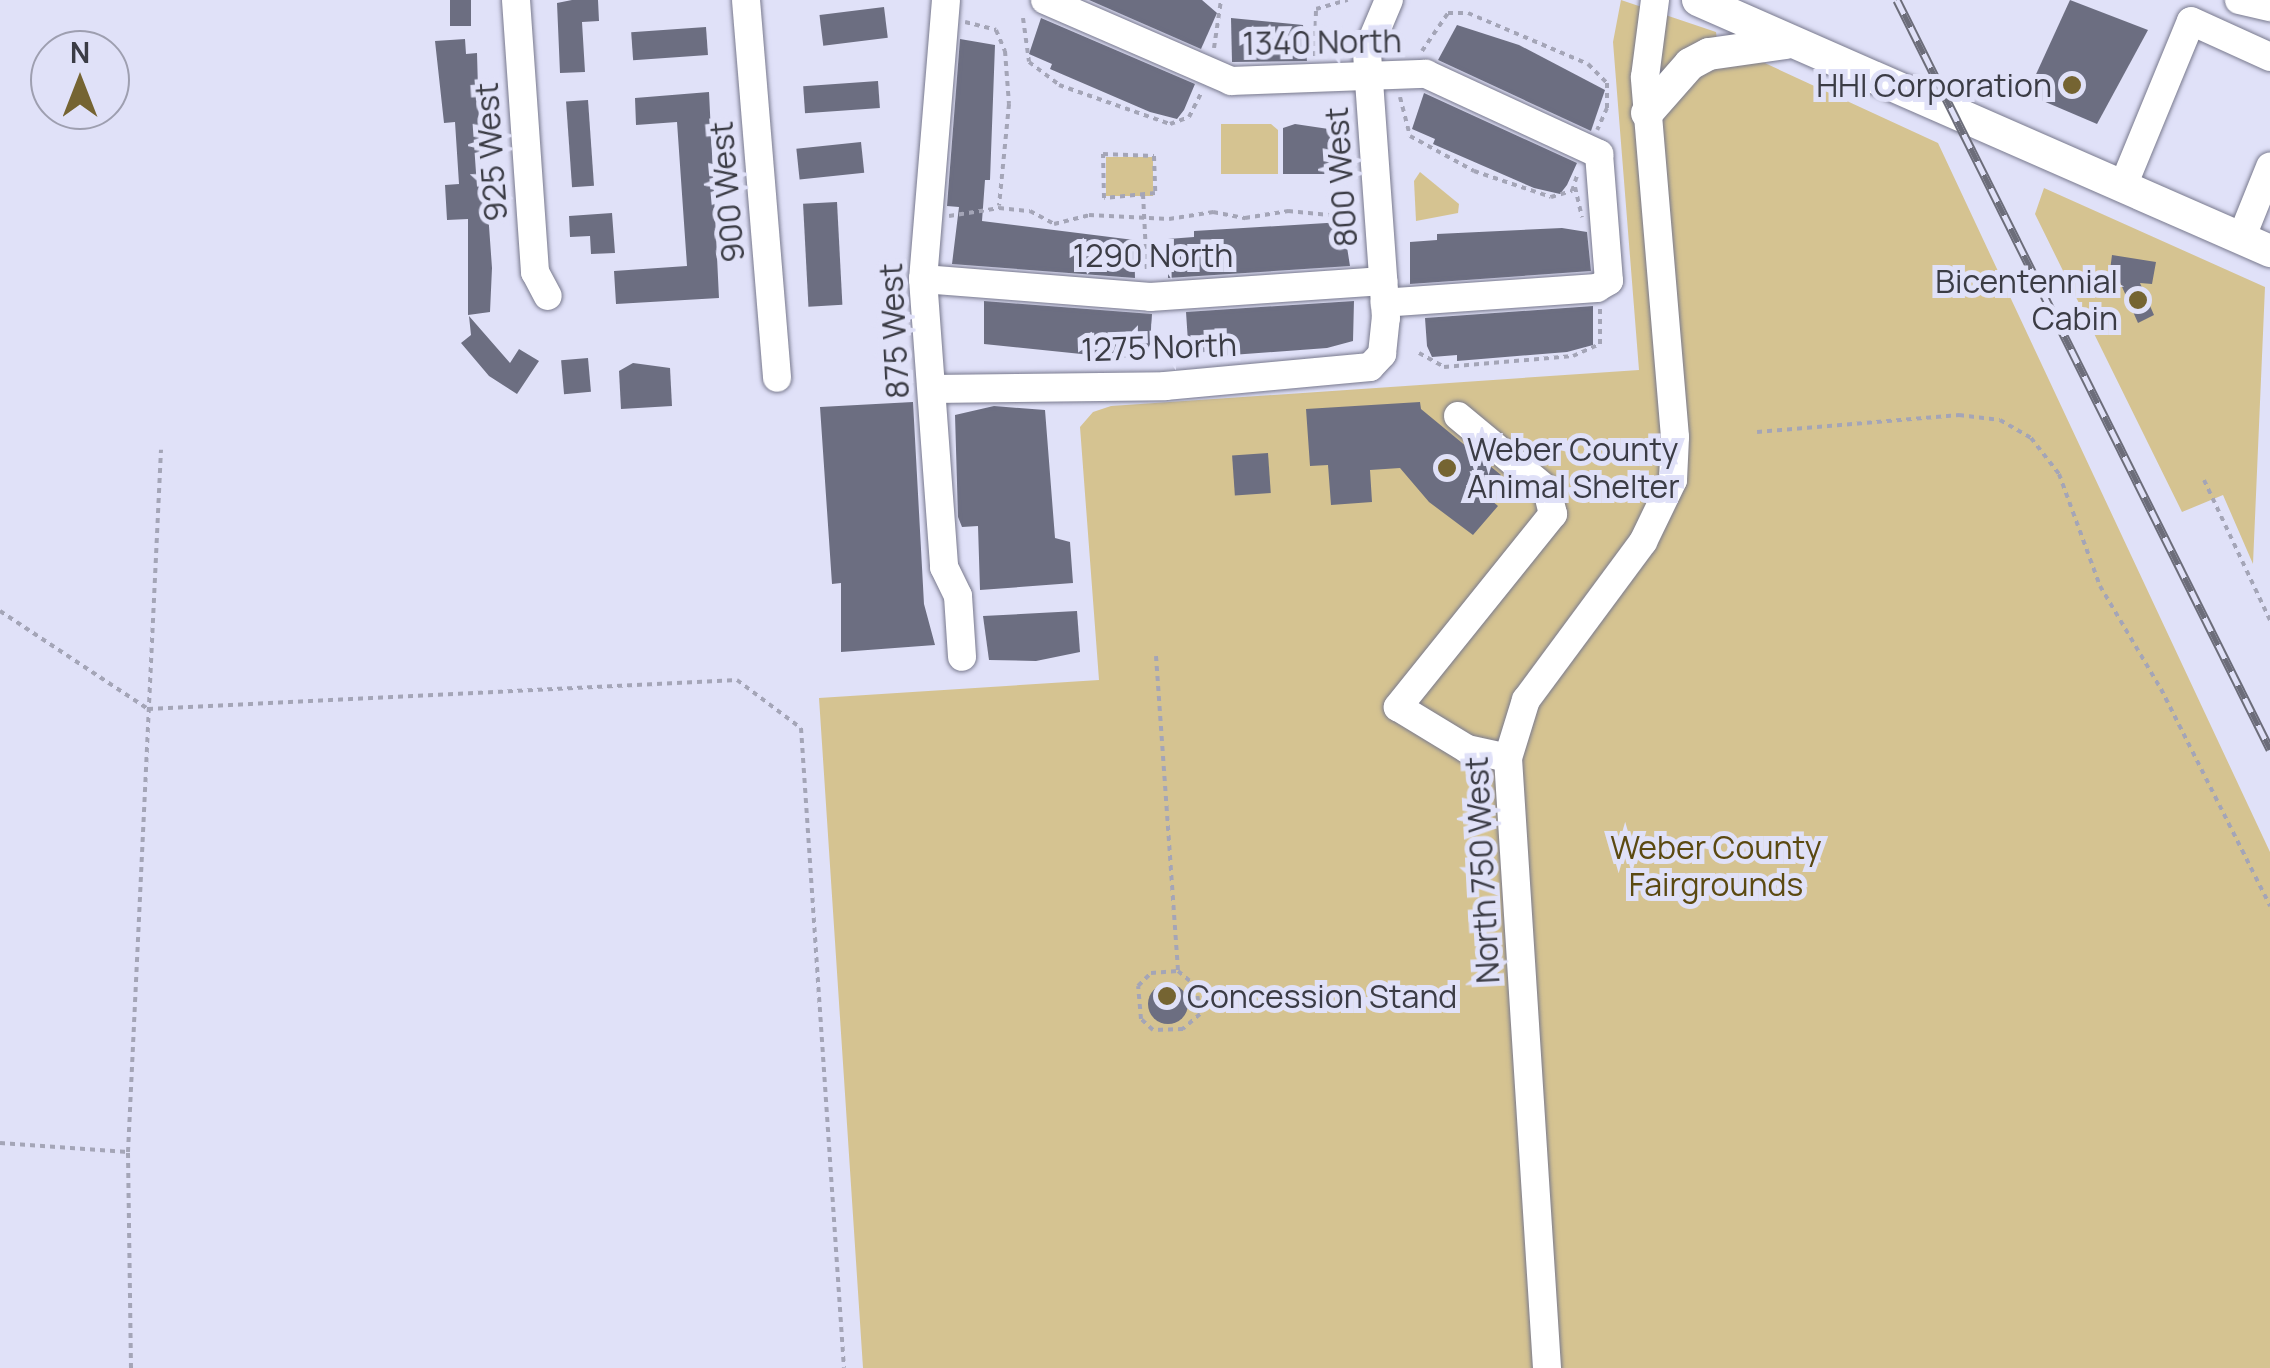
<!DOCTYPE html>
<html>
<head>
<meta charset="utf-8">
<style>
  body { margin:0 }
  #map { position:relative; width:2270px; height:1368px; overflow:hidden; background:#e0e1f8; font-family:Manrope,sans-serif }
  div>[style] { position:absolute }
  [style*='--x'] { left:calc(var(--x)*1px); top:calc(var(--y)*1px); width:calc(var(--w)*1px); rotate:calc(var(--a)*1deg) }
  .green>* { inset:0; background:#d5c391; transform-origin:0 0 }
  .building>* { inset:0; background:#6c6e81; transform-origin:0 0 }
  .round { border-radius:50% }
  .path>* { height:4px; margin-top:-2px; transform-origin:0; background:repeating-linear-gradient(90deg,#a4a5b7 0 5px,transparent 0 10px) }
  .roads { filter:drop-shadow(0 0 2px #78798d) drop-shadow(0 0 2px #78798d) }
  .minor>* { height:28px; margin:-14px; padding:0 14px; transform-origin:14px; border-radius:14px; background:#fff }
  .major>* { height:32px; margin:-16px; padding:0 16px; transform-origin:16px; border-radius:16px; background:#fff }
  .rail>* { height:9px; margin-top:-4.5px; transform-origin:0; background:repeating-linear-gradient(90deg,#e0e1f8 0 15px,#6c6d7a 0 30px); box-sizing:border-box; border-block:2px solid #6c6d7a }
  .dots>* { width:28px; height:28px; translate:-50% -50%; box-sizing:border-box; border:5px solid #e0e1f8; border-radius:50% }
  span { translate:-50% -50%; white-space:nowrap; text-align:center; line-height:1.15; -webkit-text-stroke:10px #e0e1f8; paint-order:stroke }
  .street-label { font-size:32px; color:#3b3c45 }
  .poi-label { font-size:32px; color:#3b3c45 }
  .right { translate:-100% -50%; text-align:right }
  .left { translate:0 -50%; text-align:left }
  .park-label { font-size:32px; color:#5b4911 }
  .north { position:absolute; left:30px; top:30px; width:100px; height:100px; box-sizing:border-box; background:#e0e1f8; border:2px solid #9e9fb0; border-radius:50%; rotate:0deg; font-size:28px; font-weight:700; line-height:40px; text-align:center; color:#3b3c45 }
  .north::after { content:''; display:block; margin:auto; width:35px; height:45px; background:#756432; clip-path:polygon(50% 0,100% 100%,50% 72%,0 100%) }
</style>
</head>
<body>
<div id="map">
  <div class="green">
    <i style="clip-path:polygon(1621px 0,1716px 32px,1717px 41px,1938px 143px,2270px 852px,2270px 1368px,863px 1368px,819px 698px,1099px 680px,1080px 427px,1093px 412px,1111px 406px,1639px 370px,1613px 42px)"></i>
    <i style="clip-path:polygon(1221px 124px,1271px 124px,1278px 130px,1278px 174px,1221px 174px)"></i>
    <i style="left:1106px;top:157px;width:47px;height:39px"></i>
    <i style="clip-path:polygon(1420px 172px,1459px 204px,1458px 213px,1416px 221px,1414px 181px)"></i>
    <i style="clip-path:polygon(2044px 188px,2265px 287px,2253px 564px,2223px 495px,2182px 512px,2035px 214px)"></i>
  </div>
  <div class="building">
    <i style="left:450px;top:0;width:21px;height:26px"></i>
    <i style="clip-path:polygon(572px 0,598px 0,599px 21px,582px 22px,585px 72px,560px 73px,557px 3px)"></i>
    <i style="clip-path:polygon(1089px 0,1202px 0,1217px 13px,1201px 49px)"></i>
    <i style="clip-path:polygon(2070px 0,2148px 30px,2097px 124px,2027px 94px)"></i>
    <i style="left:884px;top:7px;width:31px;height:65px;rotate:83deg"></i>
    <i style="clip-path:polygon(1041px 18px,1195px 84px,1184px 110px,1177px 119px,1150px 112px,1050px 69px,1052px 64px,1029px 54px)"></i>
    <i style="clip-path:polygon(1231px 18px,1303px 25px,1307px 61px,1232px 62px)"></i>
    <i style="clip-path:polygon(1457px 25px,1519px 45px,1605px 90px,1591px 131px,1438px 60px)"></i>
    <i style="left:706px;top:27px;width:28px;height:75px;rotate:86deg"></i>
    <i style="clip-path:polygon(465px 39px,466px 54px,477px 53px,481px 198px,487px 198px,492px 268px,490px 312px,468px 315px,468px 219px,447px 220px,445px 185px,459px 184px,455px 122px,444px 123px,435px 41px)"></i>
    <i style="clip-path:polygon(960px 39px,995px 45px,990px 180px,985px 180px,982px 221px,1134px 240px,1135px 278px,952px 264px,959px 207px,947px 206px)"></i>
    <i style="left:878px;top:81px;width:27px;height:75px;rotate:86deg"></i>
    <i style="clip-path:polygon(709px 92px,719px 298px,616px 304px,614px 271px,687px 266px,677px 122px,636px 125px,635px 98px)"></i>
    <i style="clip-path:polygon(1424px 93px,1577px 163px,1567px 185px,1560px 194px,1534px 188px,1433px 144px,1435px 139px,1412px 129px)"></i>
    <i style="left:588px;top:100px;width:86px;height:22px;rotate:86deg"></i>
    <i style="clip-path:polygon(1295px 124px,1342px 131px,1338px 174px,1283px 174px,1283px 128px)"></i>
    <i style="left:861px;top:142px;width:31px;height:65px;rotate:84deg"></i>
    <i style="left:837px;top:202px;width:103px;height:34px;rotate:87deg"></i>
    <i style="clip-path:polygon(612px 213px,615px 253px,591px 254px,590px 236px,570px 237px,569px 216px)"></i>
    <i style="clip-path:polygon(1343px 222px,1350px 266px,1168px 278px,1168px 239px,1194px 237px,1194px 231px)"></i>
    <i style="clip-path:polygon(1562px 228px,1587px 232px,1591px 271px,1410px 284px,1410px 242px,1437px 240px,1437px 234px)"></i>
    <i style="clip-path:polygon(2112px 255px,2156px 262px,2152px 284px,2140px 283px,2154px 315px,2138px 323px,2119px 280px,2109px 278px)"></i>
    <i style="clip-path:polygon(984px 301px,1152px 314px,1150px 344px,1146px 355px,1120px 358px,984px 344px)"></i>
    <i style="clip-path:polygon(1354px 301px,1353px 341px,1327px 348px,1218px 356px,1218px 351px,1192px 353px,1188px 342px,1186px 312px)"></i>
    <i style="clip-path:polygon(1593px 306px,1593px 345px,1567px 352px,1457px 361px,1457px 355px,1432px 357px,1427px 346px,1425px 318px)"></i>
    <i style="clip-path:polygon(469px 316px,510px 363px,519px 349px,539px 361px,517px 394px,489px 376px,461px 343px,471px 335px)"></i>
    <i style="left:588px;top:358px;width:34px;height:27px;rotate:85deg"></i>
    <i style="clip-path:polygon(633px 363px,670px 368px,672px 406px,621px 409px,619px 371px)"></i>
    <i style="clip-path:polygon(913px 402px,924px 604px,935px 645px,841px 652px,841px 583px,832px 584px,820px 407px)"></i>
    <i style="clip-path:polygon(1420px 402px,1421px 409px,1501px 475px,1485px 495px,1498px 506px,1473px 535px,1429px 502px,1400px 468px,1370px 470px,1372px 502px,1331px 505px,1328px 465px,1310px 466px,1306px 409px)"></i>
    <i style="clip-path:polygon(994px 406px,1045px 410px,1055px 538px,1070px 542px,1073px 583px,980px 590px,978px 526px,962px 527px,958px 517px,955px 415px)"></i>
    <i style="left:1268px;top:453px;width:40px;height:36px;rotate:86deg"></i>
    <i style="clip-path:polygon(1077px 611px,1080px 652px,1036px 661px,989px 660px,983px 616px)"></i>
    <i class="round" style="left:1148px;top:984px;width:40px;height:40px"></i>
  </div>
  <div class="path">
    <i style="--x:1023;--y:18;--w:44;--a:82.2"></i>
    <i style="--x:1029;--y:62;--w:38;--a:37"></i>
    <i style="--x:1059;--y:85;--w:118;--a:19.4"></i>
    <i style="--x:1170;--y:124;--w:20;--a:-20"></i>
    <i style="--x:1189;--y:117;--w:27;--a:-63"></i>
    <i style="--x:965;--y:22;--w:32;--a:14"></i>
    <i style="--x:996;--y:30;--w:23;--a:67"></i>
    <i style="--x:1005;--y:51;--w:53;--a:85.7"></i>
    <i style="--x:1009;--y:104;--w:102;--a:95.6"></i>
    <i style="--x:1214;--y:48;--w:49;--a:-81.7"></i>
    <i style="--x:1422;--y:51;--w:46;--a:-55.6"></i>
    <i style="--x:1448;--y:13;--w:20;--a:0"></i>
    <i style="--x:1468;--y:13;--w:130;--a:23"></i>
    <i style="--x:1588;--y:64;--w:27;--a:45"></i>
    <i style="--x:1607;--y:83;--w:25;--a:90"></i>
    <i style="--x:1607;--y:108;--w:24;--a:114"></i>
    <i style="--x:1315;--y:56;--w:47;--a:-88.8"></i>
    <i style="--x:1316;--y:9;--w:33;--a:-16"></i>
    <i style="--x:1400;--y:97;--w:40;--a:75.6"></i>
    <i style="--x:1410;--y:136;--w:73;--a:28.7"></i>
    <i style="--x:1474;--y:171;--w:81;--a:18.7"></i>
    <i style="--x:1551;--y:197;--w:22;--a:-16"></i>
    <i style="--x:1572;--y:191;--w:16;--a:-72"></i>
    <i style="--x:1103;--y:154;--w:51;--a:2.2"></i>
    <i style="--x:1154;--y:156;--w:37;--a:88"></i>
    <i style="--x:1155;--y:193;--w:51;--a:174.4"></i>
    <i style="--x:1104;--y:198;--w:44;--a:-91.3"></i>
    <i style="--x:1575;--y:187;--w:31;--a:77"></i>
    <i style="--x:1143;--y:194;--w:80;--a:87.1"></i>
    <i style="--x:949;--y:216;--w:51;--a:-9.1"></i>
    <i style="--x:999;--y:208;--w:31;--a:6"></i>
    <i style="--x:1030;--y:211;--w:27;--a:28"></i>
    <i style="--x:1054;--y:224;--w:36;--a:-14"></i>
    <i style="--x:1089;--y:215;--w:80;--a:2.9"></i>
    <i style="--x:1169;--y:219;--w:45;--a:-9"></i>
    <i style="--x:1213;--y:212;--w:33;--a:11"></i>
    <i style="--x:1245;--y:218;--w:44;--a:-9.2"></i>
    <i style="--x:1288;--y:211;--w:62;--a:5.5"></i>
    <i style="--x:1419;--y:353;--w:29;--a:29"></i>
    <i style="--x:1444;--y:367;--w:129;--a:-4.9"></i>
    <i style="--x:1573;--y:356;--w:30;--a:-24"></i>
    <i style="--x:1600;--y:344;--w:35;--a:-90"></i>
    <i style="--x:1757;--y:432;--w:203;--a:-4.8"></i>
    <i style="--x:1959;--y:415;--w:41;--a:7"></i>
    <i style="--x:2000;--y:420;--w:36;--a:30"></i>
    <i style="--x:2031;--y:438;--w:46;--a:52.1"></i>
    <i style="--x:2059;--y:474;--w:119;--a:69.9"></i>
    <i style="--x:2100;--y:586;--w:120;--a:59.4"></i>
    <i style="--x:2161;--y:689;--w:243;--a:63.3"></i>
    <i style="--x:2204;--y:480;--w:155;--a:64.8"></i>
    <i style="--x:0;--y:611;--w:178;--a:33.5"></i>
    <i style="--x:148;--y:709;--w:590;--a:-2.82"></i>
    <i style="--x:737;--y:680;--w:80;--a:36.9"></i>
    <i style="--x:801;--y:728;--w:641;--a:86.16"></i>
    <i style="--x:1156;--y:656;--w:316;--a:86"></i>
    <i style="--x:1178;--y:971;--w:23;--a:40"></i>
    <i style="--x:1196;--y:986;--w:28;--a:82"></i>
    <i style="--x:1200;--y:1014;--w:23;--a:139"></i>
    <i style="--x:1183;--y:1029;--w:30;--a:178"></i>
    <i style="--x:1153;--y:1030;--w:16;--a:-137"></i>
    <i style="--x:1141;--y:1019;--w:33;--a:-95"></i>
    <i style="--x:1138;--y:986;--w:18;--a:-45"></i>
    <i style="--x:1151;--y:973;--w:27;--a:-4"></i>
    <i style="--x:0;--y:1143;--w:128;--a:4"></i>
    <i style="--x:131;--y:1368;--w:216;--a:-90.8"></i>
    <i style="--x:128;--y:1152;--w:703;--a:-87.31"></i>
  </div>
  <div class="roads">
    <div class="minor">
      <i style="--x:516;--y:0;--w:273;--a:86"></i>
      <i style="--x:535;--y:272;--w:27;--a:62"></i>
      <i style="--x:746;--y:0;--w:379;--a:85.3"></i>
      <i style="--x:946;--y:0;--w:280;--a:94.7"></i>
      <i style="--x:923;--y:279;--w:289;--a:85.8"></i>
      <i style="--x:944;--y:567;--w:32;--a:64"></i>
      <i style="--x:958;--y:596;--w:61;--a:86.2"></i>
      <i style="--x:1045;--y:0;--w:203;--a:23.5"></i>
      <i style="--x:1231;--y:81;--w:195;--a:-2.1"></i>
      <i style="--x:1426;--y:74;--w:191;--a:24.8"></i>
      <i style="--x:1599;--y:154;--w:127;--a:85.5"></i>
      <i style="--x:1609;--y:281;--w:14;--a:150"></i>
      <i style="--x:1597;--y:288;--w:213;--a:176"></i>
      <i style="--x:2239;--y:0;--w:32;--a:13"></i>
      <i style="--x:2123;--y:186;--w:178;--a:-67.6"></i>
      <i style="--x:2191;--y:21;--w:87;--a:24.5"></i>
      <i style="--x:2241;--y:239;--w:78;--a:-68.1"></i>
      <i style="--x:923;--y:279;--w:228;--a:4.5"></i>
      <i style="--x:1150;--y:297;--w:234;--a:-3.9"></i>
      <i style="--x:932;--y:389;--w:233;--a:-0.7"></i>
      <i style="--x:1165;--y:386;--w:206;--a:-5.3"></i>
      <i style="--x:1370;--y:367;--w:18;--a:-47"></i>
      <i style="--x:1382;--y:354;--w:36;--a:-84"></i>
      <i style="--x:1386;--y:318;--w:267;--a:-94.1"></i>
      <i style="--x:1367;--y:52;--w:56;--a:-67.1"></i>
      <i style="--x:1458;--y:416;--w:116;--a:39.7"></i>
      <i style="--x:1547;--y:490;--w:25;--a:76"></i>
      <i style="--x:1553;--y:514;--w:248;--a:128.8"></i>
      <i style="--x:1398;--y:707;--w:81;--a:31.3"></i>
      <i style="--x:1467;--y:749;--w:42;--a:12.4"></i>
      <i style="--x:1547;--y:1368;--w:611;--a:-93.66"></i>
      <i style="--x:1508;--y:758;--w:61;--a:-72.8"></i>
      <i style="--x:1526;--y:700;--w:197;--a:-53.5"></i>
      <i style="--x:1643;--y:542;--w:69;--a:-64.2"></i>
      <i style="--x:1673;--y:480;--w:43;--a:-87.3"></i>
      <i style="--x:1675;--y:437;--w:361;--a:-94.8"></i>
      <i style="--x:1645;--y:77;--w:78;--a:-82.6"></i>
    </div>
    <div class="major">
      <i style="--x:1698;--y:0;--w:625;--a:23.69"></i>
      <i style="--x:1647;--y:113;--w:65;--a:-48.7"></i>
      <i style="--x:1690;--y:64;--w:21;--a:-28"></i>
      <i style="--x:1709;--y:54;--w:78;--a:-8.1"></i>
    </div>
  </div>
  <div class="rail">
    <i style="--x:1897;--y:0;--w:837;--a:63.53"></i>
  </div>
  <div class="dots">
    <i style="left:2072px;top:85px;background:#756432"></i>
    <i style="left:2138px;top:300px;background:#756432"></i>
    <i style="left:1447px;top:468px;background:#756432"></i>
    <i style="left:1167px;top:996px;background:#756432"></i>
  </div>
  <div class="street-label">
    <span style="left:1322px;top:42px;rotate:-1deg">1340 North</span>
    <span style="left:491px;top:152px;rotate:-94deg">925 West</span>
    <span style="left:1341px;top:177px;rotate:-94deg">800 West</span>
    <span style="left:727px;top:192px;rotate:-95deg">900 West</span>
    <span style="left:1153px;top:255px">1290 North</span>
    <span style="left:894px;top:331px;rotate:-93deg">875 West</span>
    <span style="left:1159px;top:347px;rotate:-2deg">1275 North</span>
    <span style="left:1482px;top:870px;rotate:-93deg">North 750 West</span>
  </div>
  <div class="poi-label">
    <span class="right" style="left:2052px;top:85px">HHI Corporation</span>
    <span class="right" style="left:2118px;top:300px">Bicentennial<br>Cabin</span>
    <span class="left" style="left:1467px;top:468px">Weber County<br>Animal Shelter</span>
    <span class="left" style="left:1187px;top:996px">Concession Stand</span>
  </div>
  <div class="park-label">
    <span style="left:1716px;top:866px">Weber County<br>Fairgrounds</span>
  </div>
  <div class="north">N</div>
</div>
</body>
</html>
